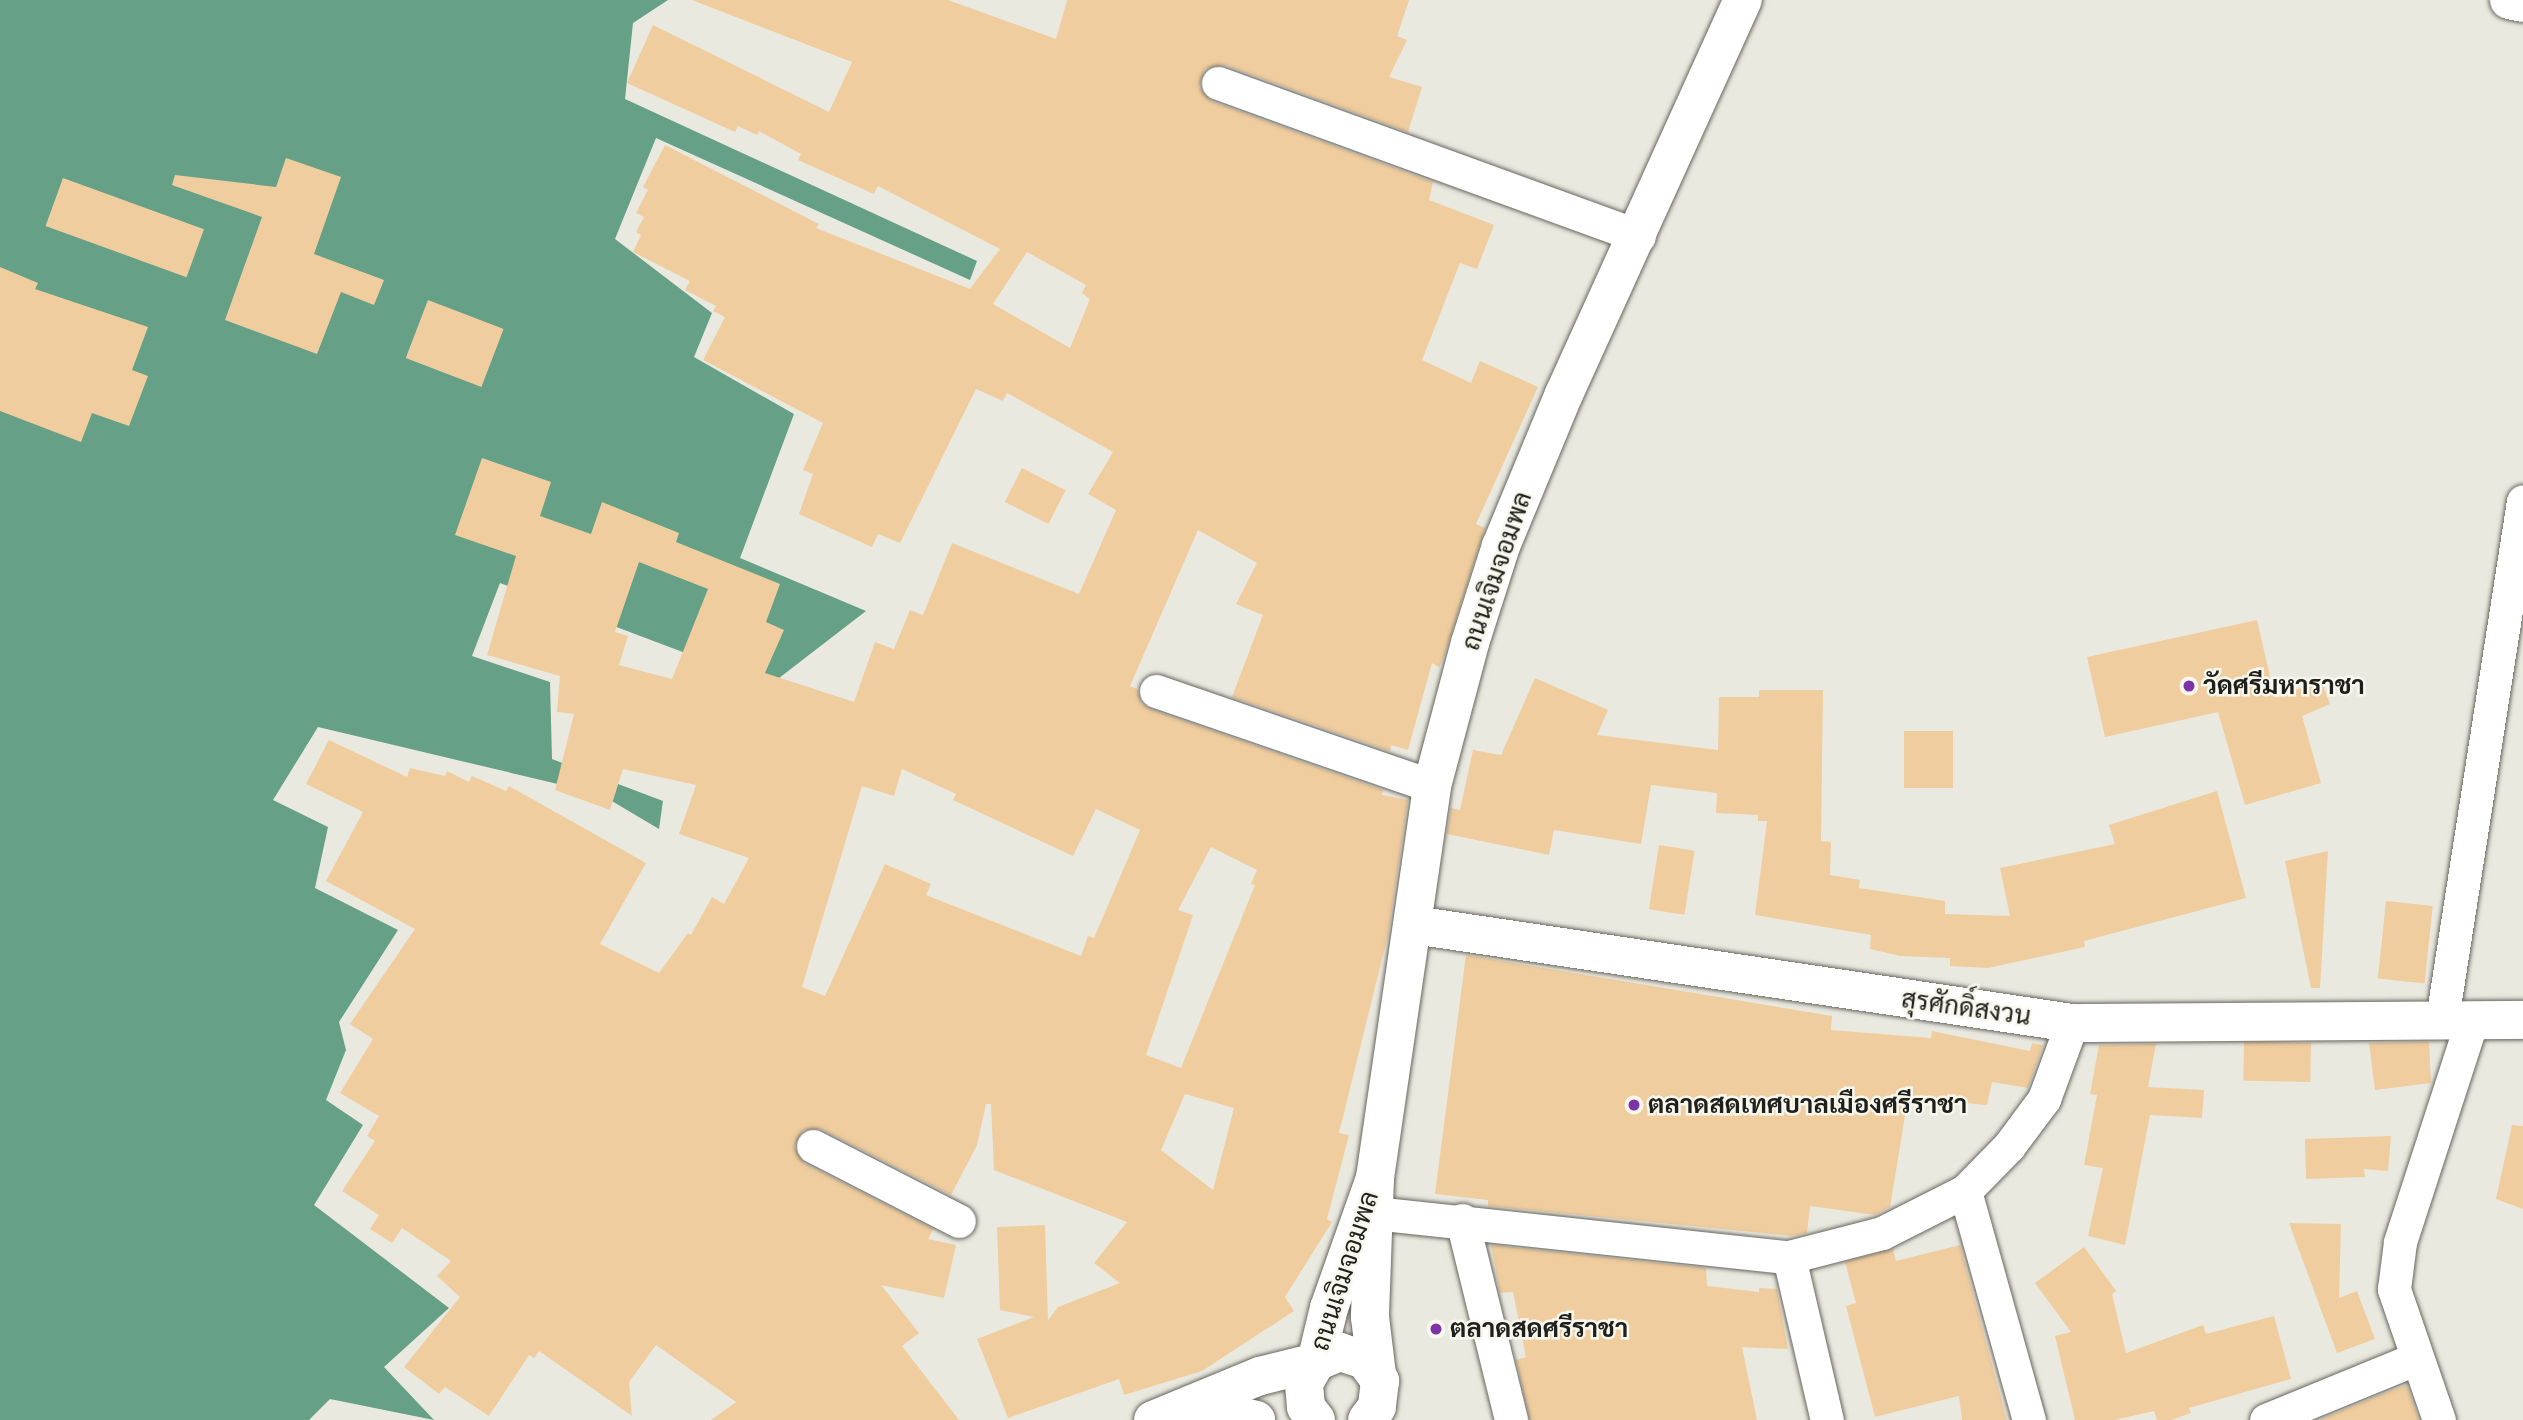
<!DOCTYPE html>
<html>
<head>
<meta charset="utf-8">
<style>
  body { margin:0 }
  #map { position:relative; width:2523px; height:1420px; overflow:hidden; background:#eae9e0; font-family:Karla,Sarabun,sans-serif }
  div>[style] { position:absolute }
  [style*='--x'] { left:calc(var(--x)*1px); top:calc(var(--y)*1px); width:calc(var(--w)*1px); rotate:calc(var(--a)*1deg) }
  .water>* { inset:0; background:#65a087 }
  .building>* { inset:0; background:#f0cd9f; transform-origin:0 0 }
  .roads { filter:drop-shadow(0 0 2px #67665e) drop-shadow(0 0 2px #67665e) }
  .street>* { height:33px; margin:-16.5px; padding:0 16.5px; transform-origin:16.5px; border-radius:16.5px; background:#fff }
  .secondary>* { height:38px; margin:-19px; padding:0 19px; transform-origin:19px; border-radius:19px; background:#fff }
  .dots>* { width:19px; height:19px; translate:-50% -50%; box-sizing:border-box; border:4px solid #f7f7ed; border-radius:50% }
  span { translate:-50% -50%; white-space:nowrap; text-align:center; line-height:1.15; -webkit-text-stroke:5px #f7f7ed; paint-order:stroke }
  .street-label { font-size:26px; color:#1f1f1b }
  .poi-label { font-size:26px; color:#1f1f1b; font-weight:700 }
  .left { translate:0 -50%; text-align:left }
</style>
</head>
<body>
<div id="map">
  <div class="water">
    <i style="clip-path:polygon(0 0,668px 0,633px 23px,625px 99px,977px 261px,970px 280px,656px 138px,615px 239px,712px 313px,694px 357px,794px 414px,740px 558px,866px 611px,770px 685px,500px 583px,472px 656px,550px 682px,552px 759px,663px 801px,659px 829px,600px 794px,318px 727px,273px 800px,328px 827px,315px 888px,398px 930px,339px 1022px,346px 1050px,326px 1100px,363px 1125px,314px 1205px,449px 1308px,384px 1367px,434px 1420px,330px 1399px,309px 1420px,0 1420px)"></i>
  </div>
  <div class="building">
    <i style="clip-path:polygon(evenodd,692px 0,948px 0,1056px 39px,1067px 0,1409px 0,1397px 36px,1407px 40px,1389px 77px,1422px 87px,1408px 132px,1225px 65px,1205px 69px,1199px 87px,1211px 101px,1433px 182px,1429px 200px,1494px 225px,1477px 269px,1460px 263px,1422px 360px,1471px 383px,1480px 361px,1538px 387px,1476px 524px,1485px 528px,1443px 659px,1439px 667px,1432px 663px,1408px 750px,1391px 745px,1390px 751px,1232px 697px,1263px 615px,1236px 604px,1257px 563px,1198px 530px,1130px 686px,1137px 689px,1141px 703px,1150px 709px,1383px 790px,1382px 795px,1408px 800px,1388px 935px,1339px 1133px,1349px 1135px,1327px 1219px,1332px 1222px,1285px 1297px,1294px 1311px,1202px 1371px,1124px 1395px,1119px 1379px,1008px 1418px,977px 1339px,1034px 1317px,1000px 1310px,997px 1227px,1045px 1225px,1048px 1320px,1058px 1307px,1120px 1283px,1094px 1263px,1127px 1222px,994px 1170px,991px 1104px,986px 1104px,977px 1145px,951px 1195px,821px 1129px,803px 1130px,794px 1146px,804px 1163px,933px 1229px,928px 1239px,956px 1245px,944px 1298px,881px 1285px,919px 1333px,902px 1346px,959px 1420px,711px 1420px,736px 1402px,656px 1345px,629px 1382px,632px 1416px,539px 1351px,534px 1358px,529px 1355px,489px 1416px,445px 1387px,439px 1394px,404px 1367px,460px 1297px,437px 1276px,451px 1261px,402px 1228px,392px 1243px,370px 1229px,379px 1215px,342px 1191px,375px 1141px,367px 1136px,379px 1116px,340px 1093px,373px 1039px,350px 1024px,415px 929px,326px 881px,363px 812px,306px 784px,329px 740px,407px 777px,410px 768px,445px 776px,447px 771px,469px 782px,472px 776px,506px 791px,509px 786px,646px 863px,600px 944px,659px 973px,688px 933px,691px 935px,712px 897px,724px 904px,749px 858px,679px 834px,696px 785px,623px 769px,610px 810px,555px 790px,574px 714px,557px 712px,560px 676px,487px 655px,516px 556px,455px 535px,482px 458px,551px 482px,540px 516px,591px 534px,602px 502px,679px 533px,676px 542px,780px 584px,766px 622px,784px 630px,765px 673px,854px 702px,875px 642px,894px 649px,910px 610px,923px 615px,952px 543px,1079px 594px,1116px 510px,1088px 494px,1113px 452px,1007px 393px,1003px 401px,976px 389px,900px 543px,878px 534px,872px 547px,799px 514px,813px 474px,803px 470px,823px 423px,703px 360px,725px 317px,713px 311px,716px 306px,685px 290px,690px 281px,633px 252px,641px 235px,636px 232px,644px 217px,636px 213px,648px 190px,643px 187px,665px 145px,819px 224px,816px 228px,970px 289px,1000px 249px,878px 186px,874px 194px,798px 160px,801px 154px,759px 131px,757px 135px,738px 126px,735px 132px,627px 83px,653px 25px,829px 112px,852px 62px,692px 0,1027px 252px,1086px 285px,1082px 293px,1090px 299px,1070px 348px,993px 304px,1027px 252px,692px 0,639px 562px,708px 589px,672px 679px,619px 665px,628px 636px,615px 632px,639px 562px,692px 0,902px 769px,956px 794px,953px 800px,1073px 856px,1096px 809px,1140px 830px,1094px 938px,1088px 936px,1081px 956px,926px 895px,931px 884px,885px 864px,825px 996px,802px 987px,862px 786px,894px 796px,902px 769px,692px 0,1211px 847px,1257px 870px,1251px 884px,1255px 885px,1181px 1068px,1146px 1055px,1193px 915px,1178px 910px,1211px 847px,692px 0,1185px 1094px,1234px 1108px,1213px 1190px,1161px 1150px,1185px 1094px)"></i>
    <i style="clip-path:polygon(286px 158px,341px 177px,314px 254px,384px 280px,374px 305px,341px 292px,317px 354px,225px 320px,262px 217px,172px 185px,175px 175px,276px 187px)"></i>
    <i style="left:63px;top:178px;width:150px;height:51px;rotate:20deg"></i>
    <i style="clip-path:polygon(0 267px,38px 283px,35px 289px,148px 327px,132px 370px,148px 376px,129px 426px,92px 413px,81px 442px,0 411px)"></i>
    <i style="left:428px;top:300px;width:81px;height:62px;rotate:21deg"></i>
    <i style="left:1022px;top:468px;width:49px;height:38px;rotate:27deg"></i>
    <i style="clip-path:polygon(2257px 620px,2275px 698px,2321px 680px,2330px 704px,2302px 716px,2321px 783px,2245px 805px,2218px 712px,2105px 737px,2087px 657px)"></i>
    <i style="clip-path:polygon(1535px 678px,1608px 710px,1597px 735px,1718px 750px,1719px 697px,1759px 697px,1759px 690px,1823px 690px,1821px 841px,1831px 842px,1830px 875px,1860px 880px,1859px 888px,1945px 901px,1945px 914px,2010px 916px,2000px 868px,2115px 844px,2109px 825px,2217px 791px,2246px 898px,2084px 941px,2085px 947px,1988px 968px,1950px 966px,1950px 958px,1900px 956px,1870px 949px,1871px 935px,1755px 915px,1767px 821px,1758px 821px,1758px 815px,1716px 813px,1717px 793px,1651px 785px,1641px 844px,1554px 830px,1549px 855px,1447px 834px,1451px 808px,1460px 810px,1473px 750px,1501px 755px)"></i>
    <i style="left:1904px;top:731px;width:49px;height:57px"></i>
    <i style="left:1659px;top:845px;width:36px;height:65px;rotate:9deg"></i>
    <i style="clip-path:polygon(2328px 851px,2320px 988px,2311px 988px,2285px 861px)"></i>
    <i style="left:2386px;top:901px;width:47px;height:78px;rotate:6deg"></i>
    <i style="clip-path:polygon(1466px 955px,1832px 1016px,1831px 1030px,1931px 1038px,1932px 1031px,2030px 1051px,2032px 1043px,2043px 1045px,2028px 1088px,1992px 1082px,1987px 1105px,1908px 1098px,1890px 1207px,1875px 1215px,1810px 1206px,1807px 1233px,1792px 1236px,1488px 1206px,1488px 1200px,1435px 1194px)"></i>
    <i style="clip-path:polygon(2429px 1042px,2431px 1083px,2375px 1090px,2369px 1043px)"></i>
    <i style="left:2311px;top:1043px;width:39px;height:67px;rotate:91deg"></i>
    <i style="clip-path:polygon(2156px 1044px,2148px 1087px,2204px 1090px,2202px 1118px,2150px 1115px,2125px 1245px,2088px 1236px,2103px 1168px,2084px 1165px,2097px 1095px,2090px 1094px,2099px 1045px)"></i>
    <i style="clip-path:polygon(2512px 1125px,2523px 1126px,2523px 1209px,2496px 1199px)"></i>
    <i style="clip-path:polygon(2391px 1136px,2388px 1171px,2364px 1169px,2365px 1177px,2306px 1179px,2305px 1139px)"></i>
    <i style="clip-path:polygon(2289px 1223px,2341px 1224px,2339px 1298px,2357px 1291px,2375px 1339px,2337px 1353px)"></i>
    <i style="clip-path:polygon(1491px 1245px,1706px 1268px,1707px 1286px,1759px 1292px,1759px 1288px,1777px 1289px,1788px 1349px,1742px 1347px,1757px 1420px,1530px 1420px,1516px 1360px,1526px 1357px,1513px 1292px,1500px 1293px)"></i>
    <i style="clip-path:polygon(1960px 1245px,2007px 1420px,1962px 1420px,1959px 1396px,1875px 1417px,1846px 1306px,1856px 1303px,1845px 1262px,1893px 1249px,1896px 1261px)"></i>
    <i style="clip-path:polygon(2084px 1247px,2116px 1291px,2112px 1294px,2126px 1353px,2203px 1325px,2206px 1334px,2274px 1316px,2291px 1379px,2189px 1408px,2191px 1413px,2171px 1420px,2157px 1420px,2154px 1411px,2114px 1420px,2075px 1420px,2055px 1336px,2071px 1332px,2035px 1283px)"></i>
    <i style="clip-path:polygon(2407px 1385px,2419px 1420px,2319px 1420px,2372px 1398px)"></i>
  </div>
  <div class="roads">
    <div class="street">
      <i style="--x:1218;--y:83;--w:448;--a:20"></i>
      <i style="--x:1156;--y:691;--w:292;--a:19"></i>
      <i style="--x:2442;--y:1019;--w:524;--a:-81.11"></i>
      <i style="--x:813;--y:1146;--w:164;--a:27.2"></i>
      <i style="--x:1965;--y:1191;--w:238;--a:74.4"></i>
      <i style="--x:1374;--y:1213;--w:417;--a:6.1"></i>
      <i style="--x:1789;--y:1257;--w:96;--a:-14.5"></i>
      <i style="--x:1882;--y:1233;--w:93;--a:-26.8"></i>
      <i style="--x:1965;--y:1191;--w:63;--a:-45.6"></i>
      <i style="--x:2009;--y:1146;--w:59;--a:-53.3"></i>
      <i style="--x:2044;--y:1099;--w:81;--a:-69.8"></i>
      <i style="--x:1462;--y:1220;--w:206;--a:76.2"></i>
      <i style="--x:1789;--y:1257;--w:167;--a:76.9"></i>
      <i style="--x:2266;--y:1420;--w:161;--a:-22.3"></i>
      <i style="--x:2439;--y:1420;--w:139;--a:-109"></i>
      <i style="--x:2394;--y:1289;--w:47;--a:-82.7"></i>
      <i style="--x:2400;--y:1242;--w:233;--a:-72"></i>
    </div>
    <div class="secondary">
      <i style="--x:2509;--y:0;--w:14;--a:12"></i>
      <i style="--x:1414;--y:925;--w:665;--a:8.47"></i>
      <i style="--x:2072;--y:1023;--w:451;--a:-0.4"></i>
      <i style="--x:1375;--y:1178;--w:396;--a:-81.7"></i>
      <i style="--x:1432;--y:786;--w:148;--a:-75.1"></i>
      <i style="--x:1470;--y:643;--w:102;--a:-72.3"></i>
      <i style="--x:1501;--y:546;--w:165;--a:-67.5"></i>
      <i style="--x:1564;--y:394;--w:433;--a:-65.6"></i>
      <i style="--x:1196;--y:1405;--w:62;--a:14"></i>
      <i style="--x:1153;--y:1420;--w:116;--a:-22.4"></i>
      <i style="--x:1260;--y:1376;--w:58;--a:-14"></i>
      <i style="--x:1316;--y:1362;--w:56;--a:-76.5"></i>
      <i style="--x:1329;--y:1308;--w:138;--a:-70.5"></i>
      <i style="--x:1375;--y:1178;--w:139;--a:92.1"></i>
      <i style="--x:1370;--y:1317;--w:58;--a:83.1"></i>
      <i style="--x:1316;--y:1420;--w:16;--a:-128"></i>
      <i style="--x:1306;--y:1407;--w:24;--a:-95"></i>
      <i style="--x:1304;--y:1383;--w:24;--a:-60"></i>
      <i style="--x:1316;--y:1362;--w:26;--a:-23"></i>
      <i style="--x:1340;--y:1352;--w:26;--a:18"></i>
      <i style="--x:1365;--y:1360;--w:26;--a:54"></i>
      <i style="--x:1380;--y:1381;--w:26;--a:97"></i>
      <i style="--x:1377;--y:1407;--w:16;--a:128"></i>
    </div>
  </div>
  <div class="dots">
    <i style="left:2189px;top:686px;background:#7d33a5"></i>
    <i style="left:1634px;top:1105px;background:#7d33a5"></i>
    <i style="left:1436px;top:1329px;background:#7d33a5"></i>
  </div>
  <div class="street-label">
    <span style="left:1497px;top:571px;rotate:-71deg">ถนนเจิมจอมพล</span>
    <span style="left:1966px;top:1008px;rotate:8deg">สุรศักดิ์สงวน</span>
    <span style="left:1345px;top:1271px;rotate:-72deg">ถนนเจิมจอมพล</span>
  </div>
  <div class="poi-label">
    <span class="left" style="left:2203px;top:686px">วัดศรีมหาราชา</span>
    <span class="left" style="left:1648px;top:1105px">ตลาดสดเทศบาลเมืองศรีราชา</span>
    <span class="left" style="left:1450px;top:1329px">ตลาดสดศรีราชา</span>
  </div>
</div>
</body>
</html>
